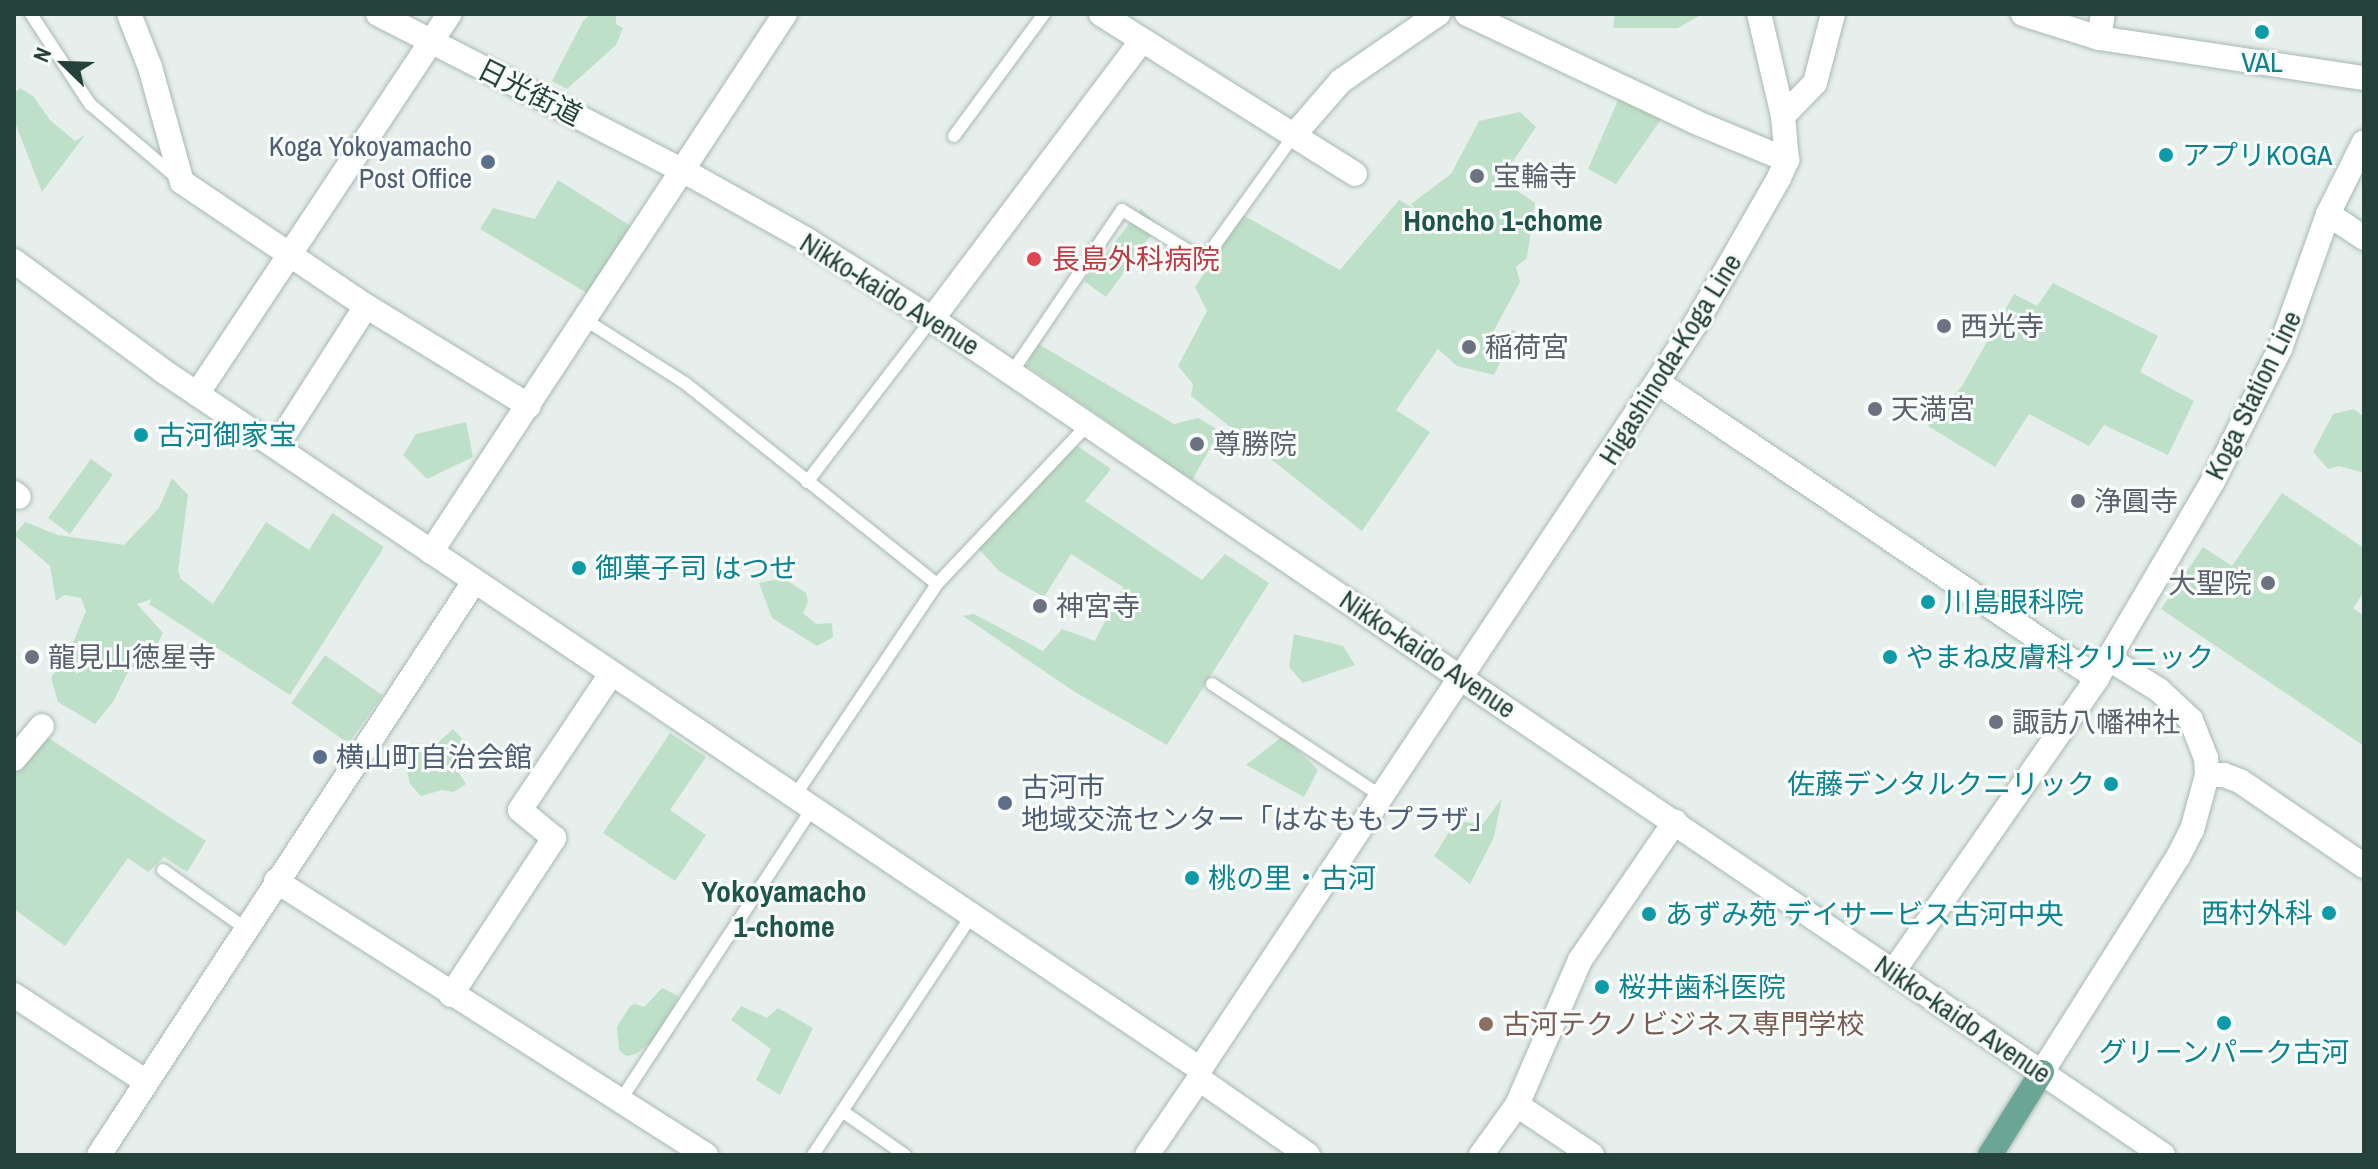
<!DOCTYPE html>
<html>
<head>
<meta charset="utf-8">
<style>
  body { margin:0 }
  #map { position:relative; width:2378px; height:1169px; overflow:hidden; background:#e6efeb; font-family:"Archivo Narrow","Noto Sans JP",sans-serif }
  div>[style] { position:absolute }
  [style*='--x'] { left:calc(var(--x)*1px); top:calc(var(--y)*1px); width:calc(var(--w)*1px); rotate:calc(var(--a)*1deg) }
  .green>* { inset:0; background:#bfe0c8; transform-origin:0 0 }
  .roads { filter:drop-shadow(0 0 2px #a8b8b2) drop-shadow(0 0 2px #a8b8b2) }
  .lane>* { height:12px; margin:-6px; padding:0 6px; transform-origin:6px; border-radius:6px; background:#fff }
  .street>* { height:24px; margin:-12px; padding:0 12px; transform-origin:12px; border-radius:12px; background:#fff }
  .secondary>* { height:24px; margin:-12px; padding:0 12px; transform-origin:12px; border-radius:12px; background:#fff }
  .primary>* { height:24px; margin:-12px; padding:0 12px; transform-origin:12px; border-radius:12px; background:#6aa596 }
  .dots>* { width:22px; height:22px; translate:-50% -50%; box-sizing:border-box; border:4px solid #f7fbf9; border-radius:50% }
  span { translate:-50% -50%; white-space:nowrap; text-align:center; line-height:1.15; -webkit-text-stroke:6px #f7fbf9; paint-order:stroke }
  .culture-label { font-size:28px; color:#0d838f }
  .left { translate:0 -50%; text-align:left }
  .right { translate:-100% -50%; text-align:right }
  .street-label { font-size:28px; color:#24423a }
  .service-label { font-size:28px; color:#4e5e75 }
  .worship-label { font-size:28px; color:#5b616d }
  .health-label { font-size:28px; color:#be3a42 }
  .education-label { font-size:28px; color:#785e54 }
  .neighbourhood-label { font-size:30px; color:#1f5548; font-weight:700 }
  .frame { position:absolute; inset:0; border:16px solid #24423a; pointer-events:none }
  .north { position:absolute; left:24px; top:24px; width:80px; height:80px; -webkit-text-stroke:6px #f7fbf9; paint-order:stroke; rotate:293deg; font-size:22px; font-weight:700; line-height:32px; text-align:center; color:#24423a }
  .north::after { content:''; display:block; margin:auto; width:28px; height:36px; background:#24423a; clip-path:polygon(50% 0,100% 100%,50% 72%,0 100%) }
</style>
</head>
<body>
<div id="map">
  <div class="green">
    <i style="clip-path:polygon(591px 14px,616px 14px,616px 24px,623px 28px,616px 45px,567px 89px,552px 81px,583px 21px)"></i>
    <i style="clip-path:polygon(1615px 14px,1702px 14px,1678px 28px,1613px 28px)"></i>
    <i style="clip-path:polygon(20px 88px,33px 96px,50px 120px,75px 141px,85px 135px,42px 192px,14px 120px,14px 93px)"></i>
    <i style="clip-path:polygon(1619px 98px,1664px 115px,1616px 184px,1588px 169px)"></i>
    <i style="clip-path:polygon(1520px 112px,1536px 127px,1501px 179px,1535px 203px,1527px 258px,1516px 267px,1520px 282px,1491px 336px,1515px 330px,1494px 375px,1457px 366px,1438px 349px,1396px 410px,1430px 432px,1362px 531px,1191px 396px,1193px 384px,1178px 366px,1207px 311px,1195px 287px,1243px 215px,1340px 270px,1399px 200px,1415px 209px,1411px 204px,1451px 174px,1479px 121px)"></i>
    <i style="clip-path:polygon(558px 180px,634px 228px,590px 295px,480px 229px,493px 208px,535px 219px)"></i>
    <i style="clip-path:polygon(1141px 209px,1158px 225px,1106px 297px,1084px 281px)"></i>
    <i style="clip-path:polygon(2053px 283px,2158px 336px,2140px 372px,2194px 401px,2168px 455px,2104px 425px,2089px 446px,2029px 414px,1995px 467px,1928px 426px,1962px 386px,2014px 294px,2037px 306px)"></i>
    <i style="clip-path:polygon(1035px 342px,1174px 424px,1198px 418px,1220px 431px,1192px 480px,1027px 366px)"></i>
    <i style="clip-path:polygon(2354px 409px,2364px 417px,2364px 473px,2339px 466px,2328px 469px,2313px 452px,2333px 414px)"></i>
    <i style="clip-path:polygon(466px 422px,473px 457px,427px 479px,403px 455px,416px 434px)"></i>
    <i style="clip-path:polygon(1076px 445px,1111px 469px,1085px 501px,1202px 580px,1225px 554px,1269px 583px,1167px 745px,1075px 692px,963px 616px,974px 614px,1043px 651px,1062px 629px,1095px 641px,1123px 587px,1071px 554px,1044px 597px,999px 571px,978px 548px)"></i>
    <i style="left:91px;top:459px;width:27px;height:73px;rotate:36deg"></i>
    <i style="clip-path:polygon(172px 478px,188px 495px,178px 571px,181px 579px,213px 604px,266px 522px,309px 550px,332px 513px,384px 547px,290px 695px,149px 604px,152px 599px,137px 604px,163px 633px,147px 666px,130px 668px,113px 702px,95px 724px,58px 702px,51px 678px,72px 645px,86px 611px,81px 598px,64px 595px,56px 601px,50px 566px,14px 535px,25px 522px,58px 535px,124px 545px,159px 508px)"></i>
    <i style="clip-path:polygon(2282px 493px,2364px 548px,2364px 592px,2353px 608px,2364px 616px,2364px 746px,2161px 609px,2203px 547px,2232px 566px)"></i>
    <i style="clip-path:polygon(783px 578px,806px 593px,808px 602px,803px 613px,816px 624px,832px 623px,833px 637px,817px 646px,772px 618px,759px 583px)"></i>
    <i style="clip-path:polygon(1294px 634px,1343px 646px,1355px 665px,1303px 683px,1289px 667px)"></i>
    <i style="left:325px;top:655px;width:70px;height:59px;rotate:35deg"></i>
    <i style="clip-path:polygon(453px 729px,463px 740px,453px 764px,466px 784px,454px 792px,442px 790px,421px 796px,410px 784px,405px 764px,418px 743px,432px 748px)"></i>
    <i style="clip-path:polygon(670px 733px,706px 757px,670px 810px,706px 835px,675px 881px,603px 833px)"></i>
    <i style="clip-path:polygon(44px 735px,206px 841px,187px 872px,164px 857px,148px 872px,128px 858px,65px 946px,14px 909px,14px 769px)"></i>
    <i style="clip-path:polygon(1283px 736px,1318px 770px,1304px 797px,1246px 765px)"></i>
    <i style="clip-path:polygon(1502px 798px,1494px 837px,1470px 884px,1434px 856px,1456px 821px,1483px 824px)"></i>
    <i style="clip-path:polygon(662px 988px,678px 996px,675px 1004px,654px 1040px,636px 1054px,626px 1056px,619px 1050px,617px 1027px,630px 1006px,635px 1004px,644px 1007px)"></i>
    <i style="clip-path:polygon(741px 1006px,767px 1018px,778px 1008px,813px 1028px,780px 1095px,756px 1080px,771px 1049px,731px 1020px)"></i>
  </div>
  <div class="roads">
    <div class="lane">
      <i style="--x:31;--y:14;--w:108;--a:56.8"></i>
      <i style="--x:90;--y:104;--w:113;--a:40.3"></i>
      <i style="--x:954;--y:136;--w:152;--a:-53.6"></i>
      <i style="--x:584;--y:319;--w:120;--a:32.4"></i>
      <i style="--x:685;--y:383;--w:322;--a:38.6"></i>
      <i style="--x:1012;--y:372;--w:196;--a:-55.8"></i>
      <i style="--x:1122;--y:210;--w:96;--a:31.4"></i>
      <i style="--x:1204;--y:260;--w:154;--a:-54.2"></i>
      <i style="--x:807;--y:482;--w:205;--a:-52.5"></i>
      <i style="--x:1212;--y:684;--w:205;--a:33.5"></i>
      <i style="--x:794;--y:797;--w:257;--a:-56.1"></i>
      <i style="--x:937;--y:584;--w:221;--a:-46.6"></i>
      <i style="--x:163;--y:870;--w:100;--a:35.3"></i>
      <i style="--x:620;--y:1101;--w:349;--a:-56.7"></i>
      <i style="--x:842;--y:1111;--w:77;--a:34.9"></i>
      <i style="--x:813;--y:1155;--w:287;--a:-56.5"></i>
    </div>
    <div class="street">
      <i style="--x:129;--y:14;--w:57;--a:68.4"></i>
      <i style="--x:150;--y:67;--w:119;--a:74.5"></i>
      <i style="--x:182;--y:182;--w:222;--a:34"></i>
      <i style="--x:366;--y:306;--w:191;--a:31.5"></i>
      <i style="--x:1101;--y:14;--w:300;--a:32.2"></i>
      <i style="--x:1467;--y:14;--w:252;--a:25.3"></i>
      <i style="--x:1695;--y:122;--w:100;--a:22.4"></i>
      <i style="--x:2099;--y:38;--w:24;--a:-81"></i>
      <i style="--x:1783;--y:116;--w:46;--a:-45.9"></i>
      <i style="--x:1815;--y:83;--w:71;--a:-75.4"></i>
      <i style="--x:1294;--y:135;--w:72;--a:-49"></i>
      <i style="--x:1341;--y:81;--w:118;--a:-34.6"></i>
      <i style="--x:2328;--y:214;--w:43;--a:33.7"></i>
      <i style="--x:14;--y:261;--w:185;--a:36.4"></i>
      <i style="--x:163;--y:371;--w:1250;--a:33.94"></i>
      <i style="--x:932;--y:319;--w:349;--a:-53"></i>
      <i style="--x:1657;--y:382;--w:530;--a:33.93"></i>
      <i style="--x:197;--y:394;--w:456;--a:-56.4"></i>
      <i style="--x:276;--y:447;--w:167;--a:-57.4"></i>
      <i style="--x:14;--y:493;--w:6;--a:39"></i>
      <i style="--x:431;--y:552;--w:644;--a:-56.66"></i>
      <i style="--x:14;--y:759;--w:43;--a:-49.7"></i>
      <i style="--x:2207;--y:775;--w:17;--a:0"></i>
      <i style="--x:2224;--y:775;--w:17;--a:21"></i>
      <i style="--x:2240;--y:781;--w:150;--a:34.4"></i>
      <i style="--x:276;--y:881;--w:510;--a:32.51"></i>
      <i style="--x:14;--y:995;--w:157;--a:33.3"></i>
      <i style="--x:451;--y:995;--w:188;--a:-56.7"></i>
      <i style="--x:554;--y:838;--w:44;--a:-140.5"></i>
      <i style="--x:520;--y:810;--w:164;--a:-56.2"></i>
      <i style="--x:1517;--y:1105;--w:90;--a:33.7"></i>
      <i style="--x:99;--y:1155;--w:685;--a:-56.8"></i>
      <i style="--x:1147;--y:1155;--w:92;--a:-55.6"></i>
      <i style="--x:1199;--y:1079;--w:133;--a:34.9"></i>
      <i style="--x:1481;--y:1155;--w:62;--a:-54.2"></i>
      <i style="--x:1517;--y:1105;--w:158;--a:-66.5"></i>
      <i style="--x:1580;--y:960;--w:168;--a:-55.5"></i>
    </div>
    <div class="secondary">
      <i style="--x:378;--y:14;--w:342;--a:27.2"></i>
      <i style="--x:682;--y:170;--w:143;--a:29.2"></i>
      <i style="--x:807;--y:240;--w:148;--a:32.3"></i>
      <i style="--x:932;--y:319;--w:1488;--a:34.18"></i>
      <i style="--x:2023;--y:14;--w:80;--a:17.5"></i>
      <i style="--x:2099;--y:38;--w:268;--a:8.6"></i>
      <i style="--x:1893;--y:972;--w:358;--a:-55.2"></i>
      <i style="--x:2097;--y:678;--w:229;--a:-59.5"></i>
      <i style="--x:2213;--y:481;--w:148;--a:-63.1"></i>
      <i style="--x:2280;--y:349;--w:143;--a:-70.4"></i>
      <i style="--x:2328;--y:214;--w:80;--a:-63.4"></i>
      <i style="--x:2042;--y:1072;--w:254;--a:-57.7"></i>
      <i style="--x:2178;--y:857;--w:30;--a:-63"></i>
      <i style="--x:2192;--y:830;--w:57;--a:-74.7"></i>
      <i style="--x:2207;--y:775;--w:17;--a:-93"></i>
      <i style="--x:2206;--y:758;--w:41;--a:-111.5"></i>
      <i style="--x:2191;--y:720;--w:44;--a:-136.8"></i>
      <i style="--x:2159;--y:690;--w:59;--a:-148.2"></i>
      <i style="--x:1199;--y:1079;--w:10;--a:-84"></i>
      <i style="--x:1200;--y:1069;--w:896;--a:-56.38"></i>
      <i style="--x:1696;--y:323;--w:167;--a:-60.2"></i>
      <i style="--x:1779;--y:178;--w:20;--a:-66"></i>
      <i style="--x:1787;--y:160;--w:44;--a:-95.2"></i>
      <i style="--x:1783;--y:116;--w:105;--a:-103.2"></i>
    </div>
    <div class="primary">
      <i style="--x:1990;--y:1155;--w:98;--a:-57.9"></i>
    </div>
  </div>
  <div class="dots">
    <i style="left:2262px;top:32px;background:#0f9aa8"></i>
    <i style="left:2166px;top:155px;background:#0f9aa8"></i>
    <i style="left:488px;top:162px;background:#5c6f8a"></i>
    <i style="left:1477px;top:176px;background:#6b7280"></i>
    <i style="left:1034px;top:259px;background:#e0444e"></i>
    <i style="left:1944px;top:326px;background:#6b7280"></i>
    <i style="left:1469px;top:347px;background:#6b7280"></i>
    <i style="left:1875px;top:409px;background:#6b7280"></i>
    <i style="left:141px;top:435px;background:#0f9aa8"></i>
    <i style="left:1197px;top:444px;background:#6b7280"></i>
    <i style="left:2078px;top:501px;background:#6b7280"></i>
    <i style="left:579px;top:568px;background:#0f9aa8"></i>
    <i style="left:2268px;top:583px;background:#6b7280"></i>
    <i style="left:1928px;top:602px;background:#0f9aa8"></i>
    <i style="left:1040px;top:606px;background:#6b7280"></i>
    <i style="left:32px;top:657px;background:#6b7280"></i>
    <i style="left:1890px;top:657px;background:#0f9aa8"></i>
    <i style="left:1996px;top:722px;background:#6b7280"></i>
    <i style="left:320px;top:757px;background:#5c6f8a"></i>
    <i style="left:2111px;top:784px;background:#0f9aa8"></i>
    <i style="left:1005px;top:803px;background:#5c6f8a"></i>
    <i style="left:1192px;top:878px;background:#0f9aa8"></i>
    <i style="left:2329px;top:913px;background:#0f9aa8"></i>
    <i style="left:1649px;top:914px;background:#0f9aa8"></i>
    <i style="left:1602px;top:987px;background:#0f9aa8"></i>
    <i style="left:2224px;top:1023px;background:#0f9aa8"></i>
    <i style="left:1486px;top:1024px;background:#8d6e63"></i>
  </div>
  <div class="culture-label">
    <span style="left:2262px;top:62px">VAL</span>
    <span class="left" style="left:2182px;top:155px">アプリKOGA</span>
    <span class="left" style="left:157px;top:435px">古河御家宝</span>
    <span class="left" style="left:595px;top:568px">御菓子司 はつせ</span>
    <span class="left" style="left:1944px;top:602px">川島眼科院</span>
    <span class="left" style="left:1906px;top:657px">やまね皮膚科クリニック</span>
    <span class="right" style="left:2095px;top:784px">佐藤デンタルクニリック</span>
    <span class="left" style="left:1208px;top:878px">桃の里・古河</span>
    <span class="right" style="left:2313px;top:913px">西村外科</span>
    <span class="left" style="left:1665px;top:914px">あずみ苑 デイサービス古河中央</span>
    <span class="left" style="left:1618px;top:987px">桜井歯科医院</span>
    <span style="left:2224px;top:1052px">グリーンパーク古河</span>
  </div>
  <div class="street-label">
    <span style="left:530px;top:92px;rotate:27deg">日光街道</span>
    <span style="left:890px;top:294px;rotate:32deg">Nikko-kaido Avenue</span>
    <span style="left:1670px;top:359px;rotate:-58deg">Higashinoda-Koga Line</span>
    <span style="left:2253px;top:395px;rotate:-64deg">Koga Station Line</span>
    <span style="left:1428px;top:654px;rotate:34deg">Nikko-kaido Avenue</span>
    <span style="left:1963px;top:1019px;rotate:34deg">Nikko-kaido Avenue</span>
  </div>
  <div class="service-label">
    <span class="right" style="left:472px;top:162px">Koga Yokoyamacho<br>Post Office</span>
    <span class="left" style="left:336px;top:757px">横山町自治会館</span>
    <span class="left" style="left:1021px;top:803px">古河市<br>地域交流センター「はなももプラザ」</span>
  </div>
  <div class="worship-label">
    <span class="left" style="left:1493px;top:176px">宝輪寺</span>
    <span class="left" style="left:1960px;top:326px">西光寺</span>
    <span class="left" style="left:1485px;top:347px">稲荷宮</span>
    <span class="left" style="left:1891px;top:409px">天満宮</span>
    <span class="left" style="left:1213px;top:444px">尊勝院</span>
    <span class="left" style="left:2094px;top:501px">浄圓寺</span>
    <span class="right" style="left:2252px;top:583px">大聖院</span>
    <span class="left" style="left:1056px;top:606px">神宮寺</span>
    <span class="left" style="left:48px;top:657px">龍見山徳星寺</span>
    <span class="left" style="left:2012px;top:722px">諏訪八幡神社</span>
  </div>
  <div class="health-label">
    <span class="left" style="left:1052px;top:259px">長島外科病院</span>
  </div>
  <div class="education-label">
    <span class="left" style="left:1502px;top:1024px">古河テクノビジネス専門学校</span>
  </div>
  <div class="neighbourhood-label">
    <span style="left:1503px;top:220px">Honcho 1-chome</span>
    <span style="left:784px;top:908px">Yokoyamacho<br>1-chome</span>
  </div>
  <div class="frame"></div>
  <div class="north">N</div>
</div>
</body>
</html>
